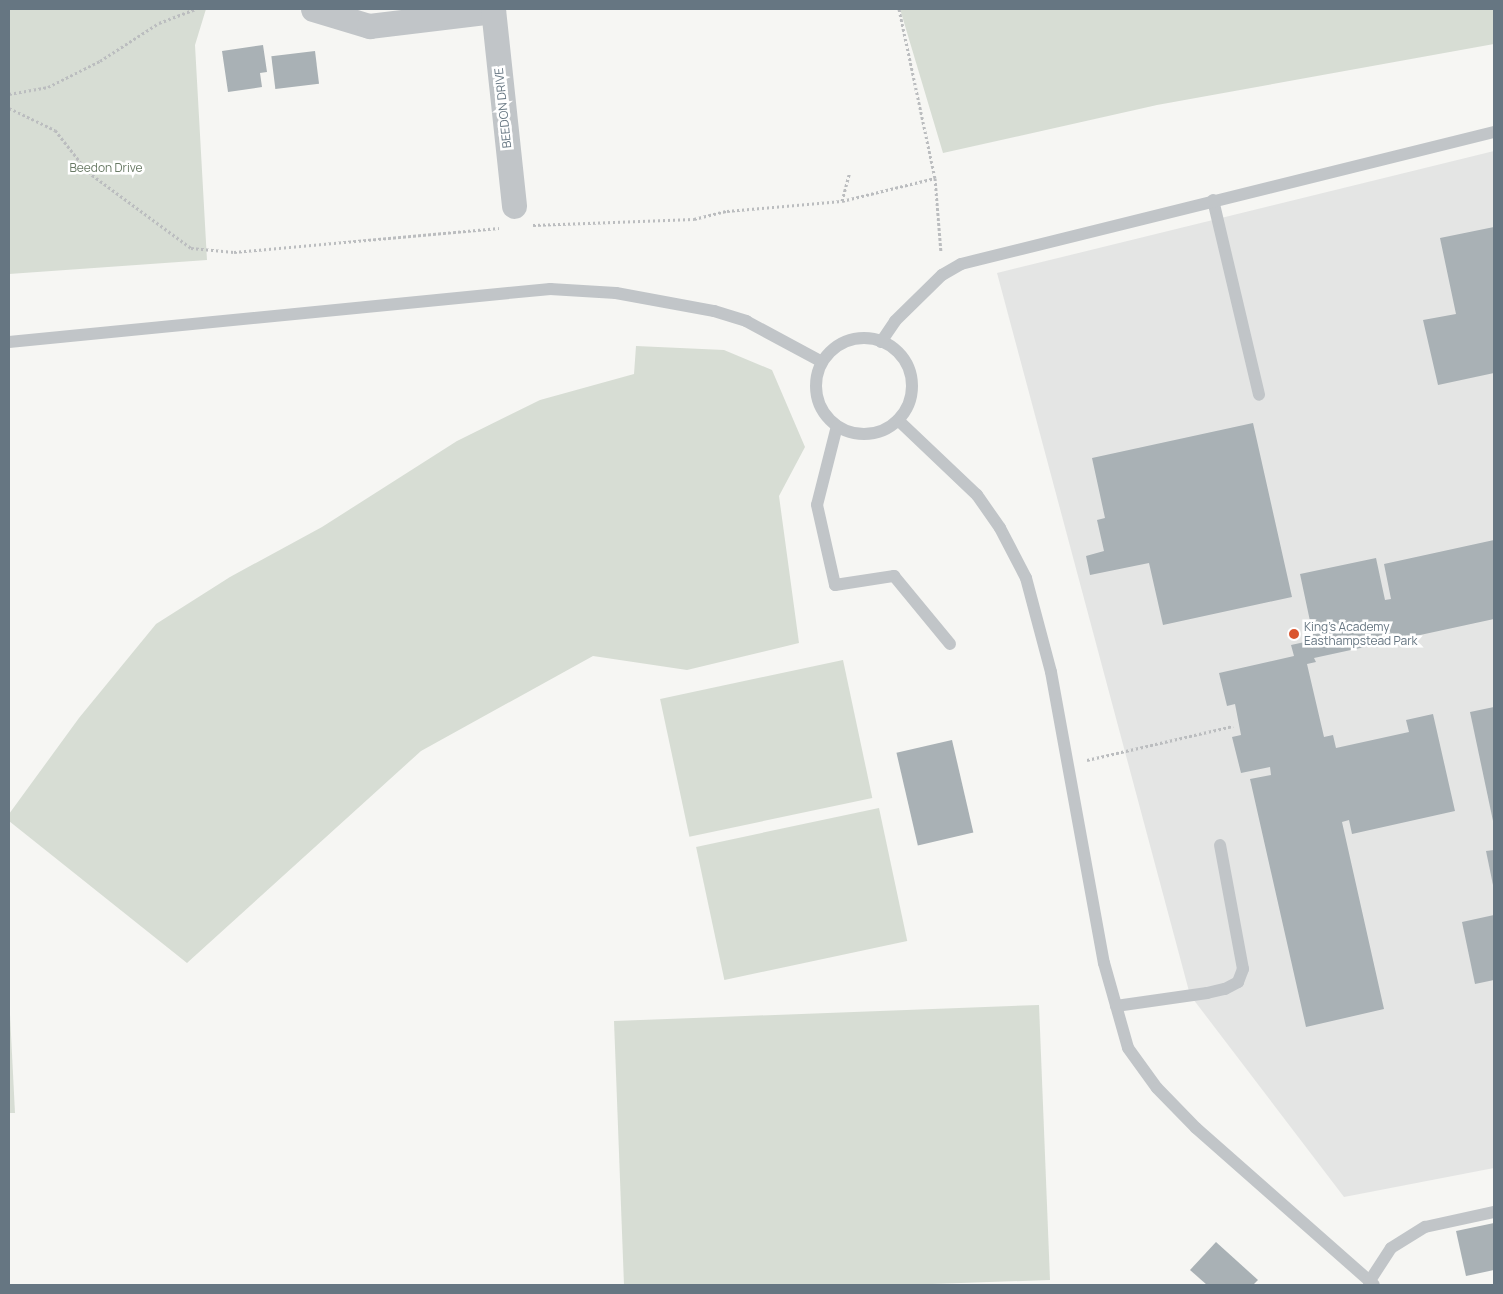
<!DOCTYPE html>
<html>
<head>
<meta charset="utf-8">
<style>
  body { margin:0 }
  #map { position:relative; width:1503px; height:1294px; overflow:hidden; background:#f6f6f3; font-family:Manrope,sans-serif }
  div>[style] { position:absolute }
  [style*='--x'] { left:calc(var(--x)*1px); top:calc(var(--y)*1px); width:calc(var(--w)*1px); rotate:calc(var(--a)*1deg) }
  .built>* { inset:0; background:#e4e5e4 }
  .green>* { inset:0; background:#d7ddd4; transform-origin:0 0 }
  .building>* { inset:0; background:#a9b1b5; transform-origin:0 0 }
  .path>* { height:3px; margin-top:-1.5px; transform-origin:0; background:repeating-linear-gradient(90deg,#bbbdbf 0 2.5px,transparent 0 5px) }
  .lane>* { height:12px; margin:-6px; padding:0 6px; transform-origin:6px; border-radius:6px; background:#c1c5c8 }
  .lane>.ring { margin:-6px; padding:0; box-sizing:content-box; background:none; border:12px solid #c1c5c8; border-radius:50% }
  .street>* { height:25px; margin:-12.5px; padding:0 12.5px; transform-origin:12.5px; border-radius:12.5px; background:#c1c5c8 }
  .dots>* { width:14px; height:14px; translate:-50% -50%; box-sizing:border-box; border:2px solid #fff; border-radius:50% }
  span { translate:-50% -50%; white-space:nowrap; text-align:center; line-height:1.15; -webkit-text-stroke:5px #fff; paint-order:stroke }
  .street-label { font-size:12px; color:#667682 }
  .park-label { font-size:12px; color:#697a65 }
  .poi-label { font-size:12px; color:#667682 }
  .left { translate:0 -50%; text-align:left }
  .frame { position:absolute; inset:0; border:10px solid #667682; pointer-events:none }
</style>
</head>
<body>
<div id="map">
  <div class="built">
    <i style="clip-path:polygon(1494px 151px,1494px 1168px,1344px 1197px,1190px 995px,997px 273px)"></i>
  </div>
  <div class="green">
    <i style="clip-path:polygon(9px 9px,206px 9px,195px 45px,207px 260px,9px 274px)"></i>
    <i style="clip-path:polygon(900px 9px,1494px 9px,1494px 44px,1157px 105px,943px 153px)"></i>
    <i style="clip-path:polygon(636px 346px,724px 350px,772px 370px,805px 447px,779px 496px,799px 643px,687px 670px,593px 656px,421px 751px,187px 963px,9px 821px,9px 814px,79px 718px,156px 624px,230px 577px,322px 527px,457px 441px,540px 400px,634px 374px)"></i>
    <i style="left:843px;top:660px;width:141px;height:187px;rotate:78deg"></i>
    <i style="left:879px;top:808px;width:136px;height:187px;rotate:78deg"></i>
    <i style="clip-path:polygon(9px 995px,15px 1113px,9px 1113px)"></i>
    <i style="clip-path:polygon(1039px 1005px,1050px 1280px,904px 1285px,624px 1285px,614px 1021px)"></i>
  </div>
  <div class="building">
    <i style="clip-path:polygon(263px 45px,267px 72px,260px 73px,262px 87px,228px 92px,222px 51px)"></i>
    <i style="left:315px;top:51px;width:33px;height:44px;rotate:83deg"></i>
    <i style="clip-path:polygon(1494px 227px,1494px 373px,1438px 385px,1423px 320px,1456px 314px,1440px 238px)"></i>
    <i style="clip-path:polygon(1253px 423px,1292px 597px,1163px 625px,1149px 563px,1090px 575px,1086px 556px,1104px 551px,1097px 520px,1105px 518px,1092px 458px)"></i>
    <i style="clip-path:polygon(1494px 540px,1494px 619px,1314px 658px,1316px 662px,1307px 664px,1324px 737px,1333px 735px,1336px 748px,1409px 732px,1406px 720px,1433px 714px,1455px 811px,1352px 834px,1349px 820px,1342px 822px,1384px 1009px,1306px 1027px,1250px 779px,1271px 775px,1270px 767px,1241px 773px,1232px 737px,1241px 735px,1235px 704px,1227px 706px,1219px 673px,1294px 656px,1291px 645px,1314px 640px,1300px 574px,1376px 558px,1385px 600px,1391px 599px,1384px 564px)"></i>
    <i style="clip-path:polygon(1494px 707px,1494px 821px,1493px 821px,1470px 712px)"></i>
    <i style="left:952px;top:740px;width:95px;height:57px;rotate:77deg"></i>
    <i style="clip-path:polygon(1494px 850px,1494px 885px,1493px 885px,1486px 851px)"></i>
    <i style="clip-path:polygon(1494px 915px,1494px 980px,1475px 984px,1462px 922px)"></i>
    <i style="clip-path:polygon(1494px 1223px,1494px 1270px,1466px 1276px,1456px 1231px)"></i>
    <i style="clip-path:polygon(1216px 1242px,1258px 1280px,1253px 1285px,1207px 1285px,1190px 1270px)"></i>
  </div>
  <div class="path">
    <i style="--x:899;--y:9;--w:173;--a:78"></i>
    <i style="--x:935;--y:178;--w:74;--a:85.4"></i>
    <i style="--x:9;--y:94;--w:40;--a:-10"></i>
    <i style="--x:48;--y:87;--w:58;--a:-26.6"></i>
    <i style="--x:100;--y:61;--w:70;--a:-32.8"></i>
    <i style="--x:159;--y:23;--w:39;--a:-21"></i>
    <i style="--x:9;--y:108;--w:51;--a:25.6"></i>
    <i style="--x:55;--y:130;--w:53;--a:51.8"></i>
    <i style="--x:88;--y:172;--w:128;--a:36.4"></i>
    <i style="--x:191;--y:248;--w:43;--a:5.3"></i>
    <i style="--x:234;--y:252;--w:266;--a:-5.2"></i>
    <i style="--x:842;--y:201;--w:28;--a:-75"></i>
    <i style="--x:533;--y:225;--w:161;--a:-2.1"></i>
    <i style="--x:694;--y:219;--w:34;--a:-14"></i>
    <i style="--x:727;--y:211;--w:115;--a:-5"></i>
    <i style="--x:842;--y:201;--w:96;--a:-13.9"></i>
    <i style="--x:1087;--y:760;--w:150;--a:-13.1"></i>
  </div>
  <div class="lane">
    <i style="--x:1213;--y:200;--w:200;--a:76.7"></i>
    <i class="ring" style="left:816px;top:338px;width:84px;height:84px"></i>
    <i style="--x:9;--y:342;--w:544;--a:-5.6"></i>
    <i style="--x:550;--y:289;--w:66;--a:3.5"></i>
    <i style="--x:616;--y:293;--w:100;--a:10.4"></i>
    <i style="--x:714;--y:311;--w:34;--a:17"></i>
    <i style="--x:746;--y:321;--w:86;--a:28.3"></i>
    <i style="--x:881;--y:342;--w:25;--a:-56"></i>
    <i style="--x:895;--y:321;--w:66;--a:-44.4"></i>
    <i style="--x:942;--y:275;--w:22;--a:-30"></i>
    <i style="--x:961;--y:264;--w:549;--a:-13.91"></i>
    <i style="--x:898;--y:420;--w:109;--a:43.5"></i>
    <i style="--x:977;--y:495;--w:40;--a:55.1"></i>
    <i style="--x:1000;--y:528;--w:56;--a:62.5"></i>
    <i style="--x:1026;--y:578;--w:97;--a:75.1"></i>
    <i style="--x:1051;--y:672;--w:296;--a:79.7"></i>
    <i style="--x:1104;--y:963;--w:88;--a:74.2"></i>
    <i style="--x:1128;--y:1048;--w:49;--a:54.1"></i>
    <i style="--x:1157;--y:1088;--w:56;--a:45.7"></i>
    <i style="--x:1196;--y:1128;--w:237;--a:41.4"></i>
    <i style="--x:837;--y:426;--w:81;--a:104.2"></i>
    <i style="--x:817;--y:505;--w:82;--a:77.3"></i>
    <i style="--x:835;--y:585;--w:60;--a:-8.7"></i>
    <i style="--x:894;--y:576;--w:88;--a:50.5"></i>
    <i style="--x:1116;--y:1006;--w:92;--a:-8.1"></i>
    <i style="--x:1207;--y:993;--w:18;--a:-13"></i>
    <i style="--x:1225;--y:989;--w:15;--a:-28"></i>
    <i style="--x:1238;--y:982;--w:14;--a:-69"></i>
    <i style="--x:1243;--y:969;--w:126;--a:-100.5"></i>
    <i style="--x:1369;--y:1282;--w:40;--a:-57.1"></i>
    <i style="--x:1391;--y:1248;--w:40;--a:-32"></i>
    <i style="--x:1425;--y:1227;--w:71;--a:-12.3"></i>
  </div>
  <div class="street">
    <i style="--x:313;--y:9;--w:59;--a:16.9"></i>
    <i style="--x:369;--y:26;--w:125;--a:-6.9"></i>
    <i style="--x:493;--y:9;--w:198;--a:83.9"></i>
  </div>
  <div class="dots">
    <i style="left:1294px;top:634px;background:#da562f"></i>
  </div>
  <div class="street-label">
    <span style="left:503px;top:108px;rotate:-96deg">BEEDON DRIVE</span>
  </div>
  <div class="park-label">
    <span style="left:106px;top:168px">Beedon Drive</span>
  </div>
  <div class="poi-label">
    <span class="left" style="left:1304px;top:634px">King's Academy<br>Easthampstead Park</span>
  </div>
  <div class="frame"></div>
</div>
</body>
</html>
